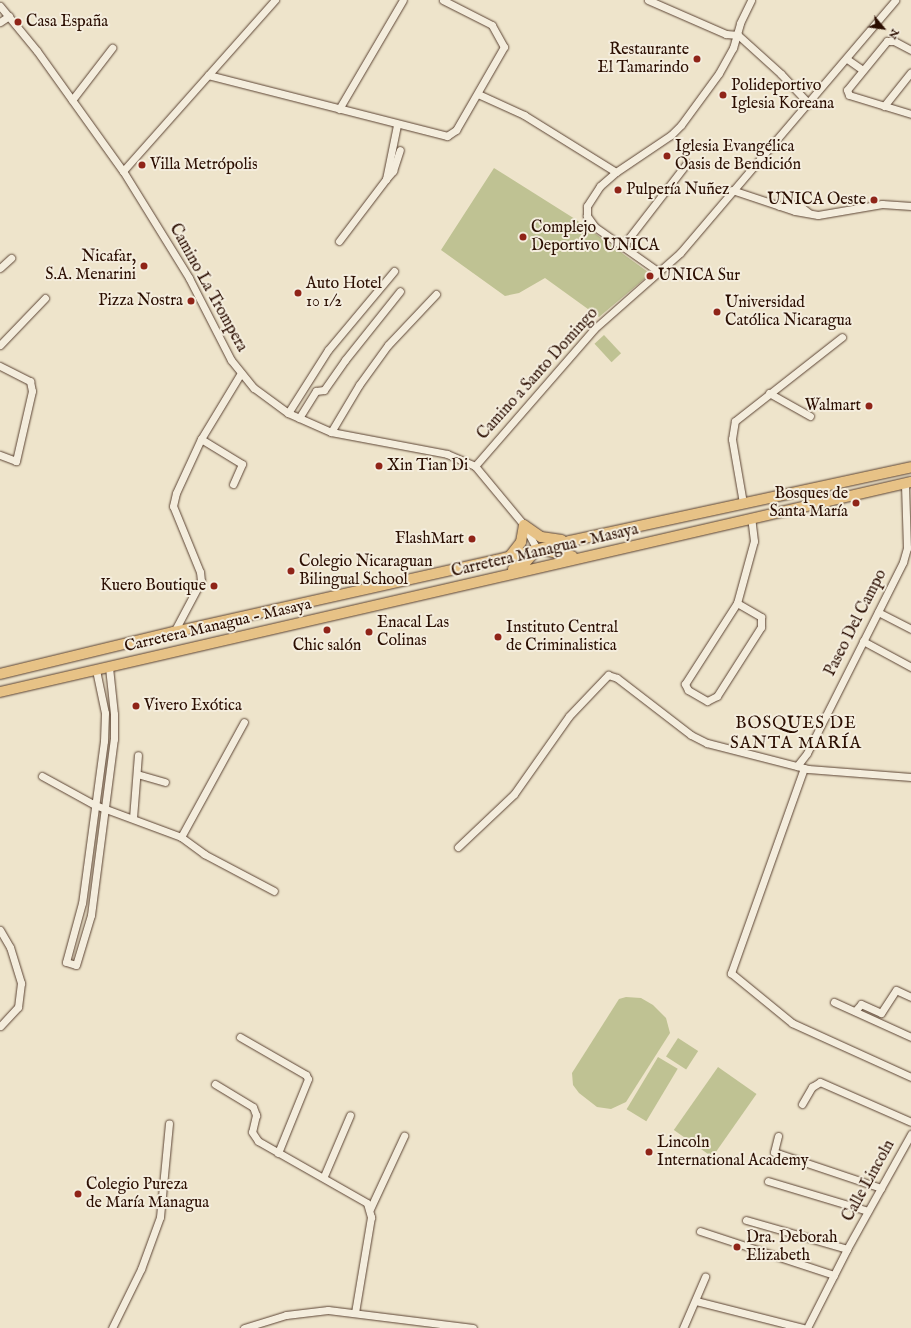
<!DOCTYPE html>
<html>
<head>
<meta charset="utf-8">
<style>
  body { margin:0 }
  #map { position:relative; width:911px; height:1328px; overflow:hidden; background:#eee4cb; font-family:"IM FELL English",serif }
  div>[style] { position:absolute }
  [style*='--x'] { left:calc(var(--x)*1px); top:calc(var(--y)*1px); width:calc(var(--w)*1px); rotate:calc(var(--a)*1deg) }
  .green>* { inset:0; background:#bfc293; transform-origin:0 0 }
  .roads { filter:drop-shadow(0 0 1px #5b4333) drop-shadow(0 0 1px #5b4333) }
  .minor>* { height:7px; margin:-3.5px; padding:0 3.5px; transform-origin:3.5px; border-radius:3.5px; background:#f4eddd }
  .highway>* { height:10px; margin:-5px; padding:0 5px; transform-origin:5px; border-radius:5px; background:#e7c286 }
  .dots>* { width:11px; height:11px; translate:-50% -50%; box-sizing:border-box; border:2px solid #f4eddd; border-radius:50% }
  span { translate:-50% -50%; white-space:nowrap; text-align:center; line-height:1.15; -webkit-text-stroke:4px #f4eddd; paint-order:stroke }
  .poi-label { font-size:16px; color:#2a0d00 }
  .left { translate:0 -50%; text-align:left }
  .right { translate:-100% -50%; text-align:right }
  .street-label { font-size:16px; color:#2a0d00 }
  .neighbourhood-label { font-size:17px; color:#2a0d00; letter-spacing:1px }
  .north { position:absolute; left:863px; top:8px; width:40px; height:40px; -webkit-text-stroke:3px #f4eddd; paint-order:stroke; rotate:119deg; font-size:11px; font-weight:700; line-height:16px; text-align:center; color:#2a0d00 }
  .north::after { content:''; display:block; margin:auto; width:14px; height:18px; background:#2a0d00; clip-path:polygon(50% 0,100% 100%,50% 72%,0 100%) }
</style>
</head>
<body>
<div id="map">
  <div class="green">
    <i style="clip-path:polygon(494px 168px,575px 219px,648px 272px,649px 275px,599px 317px,545px 278px,519px 293px,505px 296px,441px 250px)"></i>
    <i style="left:604px;top:335px;width:25px;height:13px;rotate:47deg"></i>
    <i style="clip-path:polygon(626px 997px,641px 998px,653px 1005px,666px 1018px,670px 1033px,626px 1102px,611px 1109px,597px 1107px,579px 1093px,573px 1085px,572px 1073px,619px 999px)"></i>
    <i style="left:678px;top:1038px;width:24px;height:22px;rotate:33deg"></i>
    <i style="left:658px;top:1057px;width:23px;height:61px;rotate:31deg"></i>
    <i style="left:718px;top:1067px;width:47px;height:77px;rotate:35deg"></i>
  </div>
  <div class="roads">
    <div class="minor">
      <i style="--x:648;--y:0;--w:85;--a:23.6"></i>
      <i style="--x:726;--y:34;--w:12;--a:5"></i>
      <i style="--x:0;--y:6;--w:58;--a:50.6"></i>
      <i style="--x:37;--y:51;--w:148;--a:54.4"></i>
      <i style="--x:123;--y:171;--w:126;--a:58.3"></i>
      <i style="--x:189;--y:278;--w:92;--a:62.9"></i>
      <i style="--x:231;--y:360;--w:36;--a:51"></i>
      <i style="--x:254;--y:388;--w:42;--a:36.3"></i>
      <i style="--x:288;--y:413;--w:47;--a:23.8"></i>
      <i style="--x:331;--y:432;--w:118;--a:10.7"></i>
      <i style="--x:447;--y:454;--w:30;--a:23"></i>
      <i style="--x:475;--y:466;--w:77;--a:50.3"></i>
      <i style="--x:524;--y:525;--w:27;--a:62"></i>
      <i style="--x:0;--y:22;--w:11;--a:-34"></i>
      <i style="--x:738;--y:35;--w:58;--a:42.2"></i>
      <i style="--x:781;--y:74;--w:41;--a:47"></i>
      <i style="--x:911;--y:50;--w:19;--a:-152"></i>
      <i style="--x:894;--y:41;--w:7;--a:180"></i>
      <i style="--x:887;--y:41;--w:63;--a:129.2"></i>
      <i style="--x:847;--y:90;--w:5;--a:68"></i>
      <i style="--x:849;--y:95;--w:65;--a:17"></i>
      <i style="--x:847;--y:59;--w:19;--a:35"></i>
      <i style="--x:208;--y:75;--w:247;--a:14.3"></i>
      <i style="--x:447;--y:136;--w:11;--a:-34"></i>
      <i style="--x:456;--y:130;--w:96;--a:-60"></i>
      <i style="--x:504;--y:47;--w:25;--a:-119"></i>
      <i style="--x:492;--y:25;--w:55;--a:-153"></i>
      <i style="--x:478;--y:94;--w:51;--a:24.5"></i>
      <i style="--x:524;--y:115;--w:108;--a:31.8"></i>
      <i style="--x:72;--y:100;--w:66;--a:-52.4"></i>
      <i style="--x:884;--y:106;--w:43;--a:-51.5"></i>
      <i style="--x:339;--y:109;--w:126;--a:-59.6"></i>
      <i style="--x:123;--y:171;--w:229;--a:-48.4"></i>
      <i style="--x:386;--y:179;--w:11;--a:-49"></i>
      <i style="--x:393;--y:171;--w:22;--a:-72"></i>
      <i style="--x:732;--y:190;--w:66;--a:18.4"></i>
      <i style="--x:795;--y:211;--w:23;--a:10"></i>
      <i style="--x:818;--y:215;--w:65;--a:-9.8"></i>
      <i style="--x:882;--y:204;--w:29;--a:4"></i>
      <i style="--x:779;--y:206;--w:9;--a:-13"></i>
      <i style="--x:788;--y:204;--w:12;--a:9"></i>
      <i style="--x:800;--y:206;--w:11;--a:38"></i>
      <i style="--x:339;--y:241;--w:78;--a:-52.8"></i>
      <i style="--x:386;--y:179;--w:55;--a:-78.5"></i>
      <i style="--x:622;--y:247;--w:106;--a:-52.3"></i>
      <i style="--x:0;--y:268;--w:15;--a:-42"></i>
      <i style="--x:659;--y:272;--w:78;--a:-144.9"></i>
      <i style="--x:595;--y:227;--w:14;--a:-126"></i>
      <i style="--x:587;--y:216;--w:10;--a:-90"></i>
      <i style="--x:587;--y:206;--w:24;--a:-57"></i>
      <i style="--x:600;--y:186;--w:21;--a:-41"></i>
      <i style="--x:616;--y:172;--w:66;--a:-33.9"></i>
      <i style="--x:671;--y:135;--w:14;--a:-45"></i>
      <i style="--x:681;--y:125;--w:64;--a:-53.8"></i>
      <i style="--x:719;--y:73;--w:29;--a:-61"></i>
      <i style="--x:733;--y:48;--w:26;--a:-74"></i>
      <i style="--x:740;--y:23;--w:25;--a:-64"></i>
      <i style="--x:0;--y:345;--w:65;--a:-46.2"></i>
      <i style="--x:0;--y:366;--w:34;--a:27"></i>
      <i style="--x:30;--y:381;--w:10;--a:79"></i>
      <i style="--x:32;--y:391;--w:72;--a:102.9"></i>
      <i style="--x:16;--y:461;--w:17;--a:-159"></i>
      <i style="--x:769;--y:393;--w:47;--a:29.3"></i>
      <i style="--x:288;--y:413;--w:75;--a:-57.6"></i>
      <i style="--x:328;--y:350;--w:103;--a:-50.1"></i>
      <i style="--x:299;--y:418;--w:32;--a:-58"></i>
      <i style="--x:316;--y:391;--w:8;--a:-7"></i>
      <i style="--x:324;--y:390;--w:37;--a:-55"></i>
      <i style="--x:345;--y:360;--w:88;--a:-51.4"></i>
      <i style="--x:331;--y:432;--w:55;--a:-59.2"></i>
      <i style="--x:359;--y:385;--w:49;--a:-54.1"></i>
      <i style="--x:388;--y:345;--w:70;--a:-46.7"></i>
      <i style="--x:201;--y:439;--w:48;--a:31.4"></i>
      <i style="--x:242;--y:464;--w:22;--a:114"></i>
      <i style="--x:475;--y:466;--w:181;--a:-49"></i>
      <i style="--x:594;--y:329;--w:115;--a:-41.5"></i>
      <i style="--x:680;--y:253;--w:332;--a:-49.6"></i>
      <i style="--x:743;--y:503;--w:65;--a:-99.8"></i>
      <i style="--x:732;--y:439;--w:18;--a:-81"></i>
      <i style="--x:735;--y:421;--w:136;--a:-38.1"></i>
      <i style="--x:737;--y:603;--w:28;--a:30"></i>
      <i style="--x:761;--y:617;--w:10;--a:90"></i>
      <i style="--x:761;--y:627;--w:82;--a:122.5"></i>
      <i style="--x:717;--y:696;--w:11;--a:153"></i>
      <i style="--x:707;--y:701;--w:22;--a:-150"></i>
      <i style="--x:688;--y:690;--w:7;--a:-117"></i>
      <i style="--x:685;--y:684;--w:96;--a:-57.3"></i>
      <i style="--x:737;--y:603;--w:64;--a:-74.7"></i>
      <i style="--x:754;--y:541;--w:23;--a:-97"></i>
      <i style="--x:878;--y:612;--w:37;--a:27"></i>
      <i style="--x:174;--y:632;--w:58;--a:-62.1"></i>
      <i style="--x:201;--y:581;--w:9;--a:-96"></i>
      <i style="--x:200;--y:572;--w:71;--a:-112.2"></i>
      <i style="--x:173;--y:506;--w:13;--a:-77"></i>
      <i style="--x:176;--y:493;--w:60;--a:-65.2"></i>
      <i style="--x:201;--y:439;--w:77;--a:-58.8"></i>
      <i style="--x:863;--y:641;--w:55;--a:28.4"></i>
      <i style="--x:96;--y:670;--w:44;--a:78.2"></i>
      <i style="--x:105;--y:713;--w:28;--a:92"></i>
      <i style="--x:104;--y:741;--w:163;--a:97.7"></i>
      <i style="--x:82;--y:903;--w:61;--a:105.2"></i>
      <i style="--x:66;--y:962;--w:10;--a:17"></i>
      <i style="--x:76;--y:965;--w:52;--a:-73.3"></i>
      <i style="--x:91;--y:915;--w:177;--a:-82.6"></i>
      <i style="--x:114;--y:739;--w:25;--a:-90"></i>
      <i style="--x:114;--y:714;--w:47;--a:-96.1"></i>
      <i style="--x:797;--y:766;--w:16;--a:-52"></i>
      <i style="--x:807;--y:753;--w:214;--a:-63.3"></i>
      <i style="--x:903;--y:562;--w:15;--a:-74"></i>
      <i style="--x:907;--y:548;--w:64;--a:-91.8"></i>
      <i style="--x:804;--y:768;--w:218;--a:109.6"></i>
      <i style="--x:731;--y:973;--w:79;--a:39.3"></i>
      <i style="--x:792;--y:1023;--w:131;--a:24.4"></i>
      <i style="--x:137;--y:774;--w:29;--a:16"></i>
      <i style="--x:42;--y:776;--w:60;--a:28.7"></i>
      <i style="--x:95;--y:805;--w:92;--a:20.4"></i>
      <i style="--x:181;--y:837;--w:29;--a:36"></i>
      <i style="--x:204;--y:854;--w:79;--a:27.9"></i>
      <i style="--x:133;--y:818;--w:63;--a:-85.5"></i>
      <i style="--x:181;--y:837;--w:131;--a:-61.3"></i>
      <i style="--x:458;--y:847;--w:77;--a:-43.4"></i>
      <i style="--x:514;--y:794;--w:95;--a:-54.8"></i>
      <i style="--x:569;--y:716;--w:57;--a:-46.4"></i>
      <i style="--x:608;--y:675;--w:9;--a:18"></i>
      <i style="--x:617;--y:678;--w:93;--a:37.6"></i>
      <i style="--x:691;--y:735;--w:18;--a:27"></i>
      <i style="--x:707;--y:743;--w:104;--a:14.4"></i>
      <i style="--x:808;--y:769;--w:103;--a:4.4"></i>
      <i style="--x:0;--y:930;--w:20;--a:60"></i>
      <i style="--x:10;--y:947;--w:38;--a:73"></i>
      <i style="--x:21;--y:983;--w:24;--a:97"></i>
      <i style="--x:18;--y:1007;--w:26;--a:133"></i>
      <i style="--x:834;--y:1002;--w:85;--a:24.4"></i>
      <i style="--x:855;--y:1011;--w:9;--a:-49"></i>
      <i style="--x:861;--y:1004;--w:22;--a:24"></i>
      <i style="--x:881;--y:1013;--w:27;--a:-57"></i>
      <i style="--x:896;--y:990;--w:17;--a:25"></i>
      <i style="--x:240;--y:1037;--w:76;--a:29.9"></i>
      <i style="--x:306;--y:1075;--w:4;--a:63"></i>
      <i style="--x:308;--y:1079;--w:80;--a:112.1"></i>
      <i style="--x:215;--y:1084;--w:44;--a:31.2"></i>
      <i style="--x:253;--y:1107;--w:9;--a:69"></i>
      <i style="--x:256;--y:1115;--w:17;--a:103"></i>
      <i style="--x:252;--y:1132;--w:11;--a:56"></i>
      <i style="--x:258;--y:1141;--w:125;--a:29.6"></i>
      <i style="--x:367;--y:1203;--w:15;--a:74"></i>
      <i style="--x:371;--y:1217;--w:97;--a:99.5"></i>
      <i style="--x:802;--y:1104;--w:20;--a:-60"></i>
      <i style="--x:812;--y:1087;--w:9;--a:-32"></i>
      <i style="--x:820;--y:1082;--w:99;--a:23.7"></i>
      <i style="--x:778;--y:1136;--w:16;--a:104"></i>
      <i style="--x:774;--y:1152;--w:113;--a:18.6"></i>
      <i style="--x:324;--y:1176;--w:66;--a:-66.9"></i>
      <i style="--x:768;--y:1181;--w:104;--a:16.7"></i>
      <i style="--x:370;--y:1209;--w:81;--a:-65"></i>
      <i style="--x:746;--y:1220;--w:105;--a:16"></i>
      <i style="--x:700;--y:1231;--w:141;--a:18.2"></i>
      <i style="--x:696;--y:1301;--w:110;--a:14.2"></i>
      <i style="--x:112;--y:1328;--w:66;--a:-63.8"></i>
      <i style="--x:141;--y:1269;--w:55;--a:-69.9"></i>
      <i style="--x:160;--y:1217;--w:94;--a:-84.5"></i>
      <i style="--x:244;--y:1328;--w:44;--a:-17.2"></i>
      <i style="--x:286;--y:1315;--w:42;--a:-6.8"></i>
      <i style="--x:328;--y:1310;--w:146;--a:7.1"></i>
      <i style="--x:683;--y:1328;--w:56;--a:-66.7"></i>
      <i style="--x:807;--y:1328;--w:89;--a:-63.1"></i>
      <i style="--x:847;--y:1249;--w:132;--a:-60.9"></i>
    </div>
    <div class="highway">
      <i style="--x:539;--y:549;--w:34;--a:12"></i>
      <i style="--x:510;--y:556;--w:18;--a:-52"></i>
      <i style="--x:521;--y:542;--w:17;--a:-80"></i>
      <i style="--x:524;--y:525;--w:21;--a:35"></i>
      <i style="--x:541;--y:537;--w:21;--a:8"></i>
      <i style="--x:513;--y:569;--w:13;--a:-27"></i>
      <i style="--x:525;--y:563;--w:18;--a:-49"></i>
      <i style="--x:0;--y:674;--w:179;--a:-13.6"></i>
      <i style="--x:174;--y:632;--w:330;--a:-12.6"></i>
      <i style="--x:496;--y:560;--w:76;--a:-14.4"></i>
      <i style="--x:570;--y:541;--w:349;--a:-12.2"></i>
      <i style="--x:0;--y:692;--w:935;--a:-12.98"></i>
    </div>
  </div>
  <div class="dots">
    <i style="left:18px;top:22px;background:#8f2418"></i>
    <i style="left:697px;top:59px;background:#8f2418"></i>
    <i style="left:723px;top:95px;background:#8f2418"></i>
    <i style="left:667px;top:156px;background:#8f2418"></i>
    <i style="left:142px;top:165px;background:#8f2418"></i>
    <i style="left:618px;top:190px;background:#8f2418"></i>
    <i style="left:874px;top:200px;background:#8f2418"></i>
    <i style="left:523px;top:237px;background:#8f2418"></i>
    <i style="left:144px;top:266px;background:#8f2418"></i>
    <i style="left:650px;top:276px;background:#8f2418"></i>
    <i style="left:298px;top:293px;background:#8f2418"></i>
    <i style="left:191px;top:301px;background:#8f2418"></i>
    <i style="left:717px;top:312px;background:#8f2418"></i>
    <i style="left:869px;top:406px;background:#8f2418"></i>
    <i style="left:379px;top:466px;background:#8f2418"></i>
    <i style="left:856px;top:503px;background:#8f2418"></i>
    <i style="left:472px;top:539px;background:#8f2418"></i>
    <i style="left:291px;top:571px;background:#8f2418"></i>
    <i style="left:214px;top:586px;background:#8f2418"></i>
    <i style="left:327px;top:630px;background:#8f2418"></i>
    <i style="left:369px;top:632px;background:#8f2418"></i>
    <i style="left:498px;top:637px;background:#8f2418"></i>
    <i style="left:136px;top:706px;background:#8f2418"></i>
    <i style="left:649px;top:1152px;background:#8f2418"></i>
    <i style="left:78px;top:1194px;background:#8f2418"></i>
    <i style="left:737px;top:1247px;background:#8f2418"></i>
  </div>
  <div class="poi-label">
    <span class="left" style="left:26px;top:22px">Casa España</span>
    <span class="right" style="left:689px;top:59px">Restaurante<br>El Tamarindo</span>
    <span class="left" style="left:731px;top:95px">Polideportivo<br>Iglesia Koreana</span>
    <span class="left" style="left:675px;top:156px">Iglesia Evangélica<br>Oasis de Bendición</span>
    <span class="left" style="left:150px;top:165px">Villa Metrópolis</span>
    <span class="left" style="left:626px;top:190px">Pulpería Nuñez</span>
    <span class="right" style="left:866px;top:200px">UNICA Oeste</span>
    <span class="left" style="left:531px;top:237px">Complejo<br>Deportivo UNICA</span>
    <span class="right" style="left:136px;top:266px">Nicafar,<br>S.A. Menarini</span>
    <span class="left" style="left:658px;top:276px">UNICA Sur</span>
    <span class="left" style="left:306px;top:293px">Auto Hotel<br>10 1/2</span>
    <span class="right" style="left:183px;top:301px">Pizza Nostra</span>
    <span class="left" style="left:725px;top:312px">Universidad<br>Católica Nicaragua</span>
    <span class="right" style="left:861px;top:406px">Walmart</span>
    <span class="left" style="left:387px;top:466px">Xin Tian Di</span>
    <span class="right" style="left:848px;top:503px">Bosques de<br>Santa María</span>
    <span class="right" style="left:464px;top:539px">FlashMart</span>
    <span class="left" style="left:299px;top:571px">Colegio Nicaraguan<br>Bilingual School</span>
    <span class="right" style="left:206px;top:586px">Kuero Boutique</span>
    <span class="left" style="left:377px;top:632px">Enacal Las<br>Colinas</span>
    <span class="left" style="left:506px;top:637px">Instituto Central<br>de Criminalistica</span>
    <span style="left:327px;top:646px">Chic salón</span>
    <span class="left" style="left:144px;top:706px">Vivero Exótica</span>
    <span class="left" style="left:657px;top:1152px">Lincoln<br>International Academy</span>
    <span class="left" style="left:86px;top:1194px">Colegio Pureza<br>de María Managua</span>
    <span class="left" style="left:746px;top:1247px">Dra. Deborah<br>Elizabeth</span>
  </div>
  <div class="street-label">
    <span style="left:208px;top:288px;rotate:61deg">Camino La Trompera</span>
    <span style="left:538px;top:374px;rotate:-48deg">Camino a Santo Domingo</span>
    <span style="left:545px;top:551px;rotate:-13deg">Carretera Managua - Masaya</span>
    <span style="left:856px;top:623px;rotate:-63deg">Paseo Del Campo</span>
    <span style="left:218px;top:626px;rotate:-13deg">Carretera Managua - Masaya</span>
    <span style="left:869px;top:1181px;rotate:-61deg">Calle Lincoln</span>
  </div>
  <div class="neighbourhood-label">
    <span style="left:796px;top:734px">BOSQUES DE<br>SANTA MARÍA</span>
  </div>
  <div class="north">N</div>
</div>
</body>
</html>
